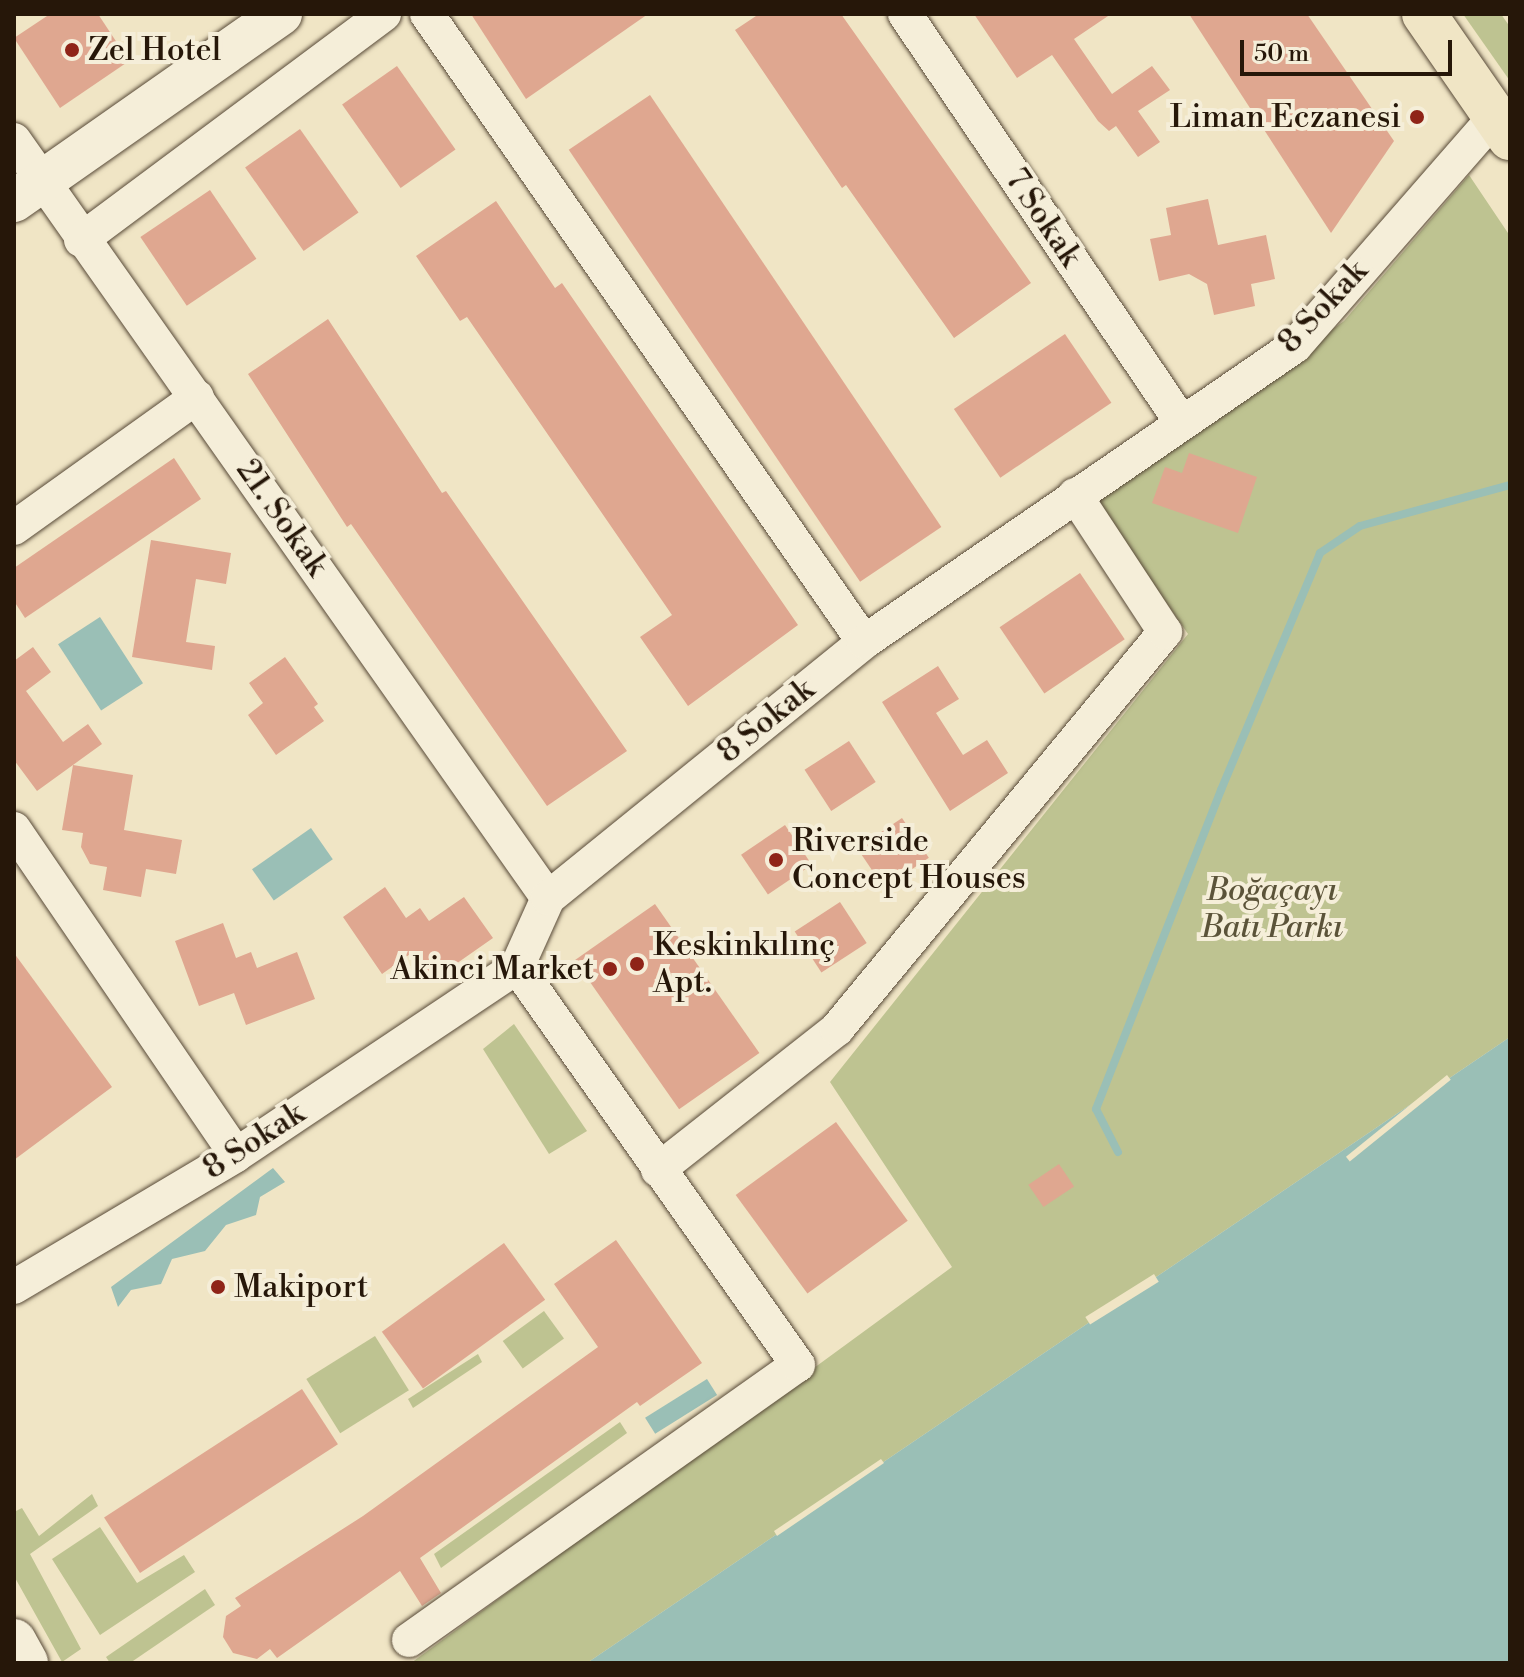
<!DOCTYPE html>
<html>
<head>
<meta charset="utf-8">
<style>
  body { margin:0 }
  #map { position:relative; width:1524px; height:1677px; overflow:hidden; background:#f0e5c5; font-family:"Libre Bodoni",serif }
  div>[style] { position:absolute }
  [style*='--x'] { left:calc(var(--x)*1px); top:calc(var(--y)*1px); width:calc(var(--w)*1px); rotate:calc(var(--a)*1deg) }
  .green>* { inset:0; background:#bec391; transform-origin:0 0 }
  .water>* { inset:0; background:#9abfb6; transform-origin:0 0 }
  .pier>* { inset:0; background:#f0e5c5; transform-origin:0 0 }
  .stream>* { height:8px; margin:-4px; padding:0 4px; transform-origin:4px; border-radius:4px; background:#9abfb6 }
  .building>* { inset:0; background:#dfa790; transform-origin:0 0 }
  .roads { filter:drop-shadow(0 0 2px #584a38) drop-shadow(0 0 2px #584a38) }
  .minor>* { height:34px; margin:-17px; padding:0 17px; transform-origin:17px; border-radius:17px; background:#f5eed9 }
  .tertiary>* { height:42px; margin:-21px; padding:0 21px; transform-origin:21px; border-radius:21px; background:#f5eed9 }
  .secondary>* { height:44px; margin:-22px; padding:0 22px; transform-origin:22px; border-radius:22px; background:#f5eed9 }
  .primary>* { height:44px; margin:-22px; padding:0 22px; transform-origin:22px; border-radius:22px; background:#f0e5c5 }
  .dots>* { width:22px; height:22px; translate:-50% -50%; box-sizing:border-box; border:4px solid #f5eed9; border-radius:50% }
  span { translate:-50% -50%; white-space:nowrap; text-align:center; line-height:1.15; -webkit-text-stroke:8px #f5eed9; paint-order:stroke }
  .poi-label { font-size:32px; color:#261709 }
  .left { translate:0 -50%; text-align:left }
  .right { translate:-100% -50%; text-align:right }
  .street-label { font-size:32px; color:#261709 }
  .park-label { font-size:32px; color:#5b5339; font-style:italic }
  .frame { position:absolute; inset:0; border:16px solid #261709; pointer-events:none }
  .scale { position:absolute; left:1240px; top:40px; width:212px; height:36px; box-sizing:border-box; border:4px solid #261709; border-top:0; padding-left:10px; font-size:24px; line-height:28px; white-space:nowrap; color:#261709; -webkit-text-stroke:6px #f5eed9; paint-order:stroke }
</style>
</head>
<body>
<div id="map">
  <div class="green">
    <i style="clip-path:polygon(1463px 14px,1501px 14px,1510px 27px,1510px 81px)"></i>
    <i style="clip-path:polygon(1469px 175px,1510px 236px,1510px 1037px,587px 1663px,411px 1663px,952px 1267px,830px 1082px,1188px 634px,1096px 501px,1344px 321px)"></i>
    <i style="clip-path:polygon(514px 1024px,587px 1131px,549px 1154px,483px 1049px)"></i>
    <i style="left:544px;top:1311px;width:34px;height:51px;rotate:54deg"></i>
    <i style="left:375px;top:1336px;width:64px;height:81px;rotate:58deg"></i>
    <i style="clip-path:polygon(478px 1354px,482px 1362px,413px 1408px,408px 1399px)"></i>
    <i style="clip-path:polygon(620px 1422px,627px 1433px,441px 1568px,434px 1554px)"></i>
    <i style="clip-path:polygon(92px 1494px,98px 1506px,30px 1554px,81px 1649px,62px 1662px,14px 1576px,14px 1512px,22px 1508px,39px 1536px)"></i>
    <i style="clip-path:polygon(100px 1527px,137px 1583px,184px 1555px,195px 1572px,100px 1635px,52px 1559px)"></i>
    <i style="clip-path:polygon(205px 1589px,215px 1605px,130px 1663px,110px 1663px,106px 1657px)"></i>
  </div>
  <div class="water">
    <i style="left:100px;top:617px;width:79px;height:50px;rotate:57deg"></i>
    <i style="left:311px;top:828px;width:38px;height:72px;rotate:55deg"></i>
    <i style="clip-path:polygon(1510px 1037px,1510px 1663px,587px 1663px)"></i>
    <i style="clip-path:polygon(273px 1168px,285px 1182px,260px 1197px,256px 1215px,226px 1225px,205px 1251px,172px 1259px,161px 1284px,131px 1290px,118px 1307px,111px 1287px)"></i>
    <i style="left:707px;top:1379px;width:19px;height:73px;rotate:58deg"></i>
  </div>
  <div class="pier">
    <i style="left:1447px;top:1075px;width:6px;height:130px;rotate:51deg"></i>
    <i style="left:1154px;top:1274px;width:9px;height:81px;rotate:58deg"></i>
    <i style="clip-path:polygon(881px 1459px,884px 1463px,777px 1536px,774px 1531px)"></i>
  </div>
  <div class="stream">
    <i style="--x:1118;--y:1152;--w:48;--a:-117.1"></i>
    <i style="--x:1096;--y:1109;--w:343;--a:-68.6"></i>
    <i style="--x:1221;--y:790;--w:257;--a:-67.3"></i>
    <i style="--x:1320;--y:553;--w:48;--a:-34"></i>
    <i style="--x:1360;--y:526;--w:156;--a:-15.3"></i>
  </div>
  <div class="building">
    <i style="clip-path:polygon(50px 14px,98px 14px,129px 61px,60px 108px,14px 38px)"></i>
    <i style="clip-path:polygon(471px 14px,648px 14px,526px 99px)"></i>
    <i style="clip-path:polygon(759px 14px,841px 14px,1031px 283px,954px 338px,846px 185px,842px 188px,735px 30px)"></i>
    <i style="clip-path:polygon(974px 14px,1111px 14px,1074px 39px,1112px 94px,1152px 66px,1170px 90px,1138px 111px,1160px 142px,1138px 157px,1116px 126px,1109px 131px,1098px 121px,1052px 55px,1017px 78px)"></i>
    <i style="clip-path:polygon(1189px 14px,1307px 14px,1394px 141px,1331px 233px)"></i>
    <i style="left:397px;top:66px;width:102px;height:67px;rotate:55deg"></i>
    <i style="left:650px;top:95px;width:521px;height:98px;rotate:56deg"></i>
    <i style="left:300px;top:129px;width:102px;height:67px;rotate:55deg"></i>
    <i style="left:210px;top:190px;width:83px;height:84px;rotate:56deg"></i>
    <i style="clip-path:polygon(1208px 199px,1218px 245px,1266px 235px,1275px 279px,1251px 284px,1255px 306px,1214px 315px,1207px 284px,1189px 274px,1159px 281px,1150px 239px,1171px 235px,1166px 208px)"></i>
    <i style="clip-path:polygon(496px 201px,555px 288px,562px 283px,798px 625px,688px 706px,640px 637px,672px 615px,467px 317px,460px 321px,416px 256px)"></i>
    <i style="clip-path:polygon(328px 319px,442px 493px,446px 491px,627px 751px,547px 806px,351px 524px,347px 527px,248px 374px)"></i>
    <i style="left:1065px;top:334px;width:83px;height:134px;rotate:56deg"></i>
    <i style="clip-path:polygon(1189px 453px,1257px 477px,1238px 533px,1152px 503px,1165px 467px,1182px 473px)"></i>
    <i style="clip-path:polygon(174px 458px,201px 499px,25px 618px,14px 601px,14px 568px)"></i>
    <i style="clip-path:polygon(151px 540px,231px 553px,226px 584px,196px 579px,186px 642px,215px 646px,212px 670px,132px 657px)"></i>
    <i style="left:1080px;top:573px;width:80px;height:97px;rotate:56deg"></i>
    <i style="clip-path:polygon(33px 647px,51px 672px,26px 691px,63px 742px,88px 724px,102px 744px,37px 791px,14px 760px,14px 661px)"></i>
    <i style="clip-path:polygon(285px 657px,318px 704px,314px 707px,324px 721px,276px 755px,248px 715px,263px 703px,249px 683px)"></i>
    <i style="clip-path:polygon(938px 666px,959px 699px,936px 713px,963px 755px,987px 740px,1008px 773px,950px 811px,882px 702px)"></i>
    <i style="left:849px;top:741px;width:49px;height:53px;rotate:57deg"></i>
    <i style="clip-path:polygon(73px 765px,133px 775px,124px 830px,182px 840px,176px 874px,146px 869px,141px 897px,103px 890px,107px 867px,90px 864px,81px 847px,83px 833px,62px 830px)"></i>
    <i style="left:902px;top:818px;width:48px;height:54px;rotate:56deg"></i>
    <i style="left:785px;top:825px;width:48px;height:53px;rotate:56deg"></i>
    <i style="clip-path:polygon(385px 887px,406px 918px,420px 908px,429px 921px,464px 897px,493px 938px,433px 980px,413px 952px,382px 974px,343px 917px)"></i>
    <i style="left:840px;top:902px;width:49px;height:54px;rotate:57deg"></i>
    <i style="left:655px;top:904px;width:182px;height:98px;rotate:55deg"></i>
    <i style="clip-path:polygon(223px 923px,236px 958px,251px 952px,257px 968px,297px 952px,315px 999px,246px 1025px,234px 993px,199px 1006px,175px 941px)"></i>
    <i style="clip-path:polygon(14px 953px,112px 1087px,14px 1160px)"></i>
    <i style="left:836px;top:1122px;width:122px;height:124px;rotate:54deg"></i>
    <i style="left:1059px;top:1164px;width:27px;height:37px;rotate:56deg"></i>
    <i style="clip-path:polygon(616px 1240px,702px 1363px,640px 1406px,637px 1402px,420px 1558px,441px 1593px,422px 1606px,400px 1571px,277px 1658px,270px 1649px,257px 1659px,233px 1653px,223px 1637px,226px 1616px,241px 1606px,235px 1598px,363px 1516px,598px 1347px,554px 1284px)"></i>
    <i style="left:504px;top:1243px;width:70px;height:151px;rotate:54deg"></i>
    <i style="left:302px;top:1389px;width:66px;height:236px;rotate:57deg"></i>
  </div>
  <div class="roads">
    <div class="minor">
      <i style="--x:427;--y:14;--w:765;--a:55.17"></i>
      <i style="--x:905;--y:14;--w:493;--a:55.9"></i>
      <i style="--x:14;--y:140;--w:927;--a:54.84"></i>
      <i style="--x:81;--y:240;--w:378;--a:-36.7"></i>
      <i style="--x:14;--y:528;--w:225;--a:-35.6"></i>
      <i style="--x:14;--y:829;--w:394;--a:55.7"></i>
      <i style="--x:658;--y:1170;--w:228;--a:-38.2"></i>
      <i style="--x:837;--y:1029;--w:515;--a:-50.44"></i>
      <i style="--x:1165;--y:632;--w:164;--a:-123.3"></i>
      <i style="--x:14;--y:1287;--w:258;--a:-30.7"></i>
      <i style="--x:236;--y:1155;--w:338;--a:-33.8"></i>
      <i style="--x:517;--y:967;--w:76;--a:-65.8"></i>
      <i style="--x:548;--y:898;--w:407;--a:-39"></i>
      <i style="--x:864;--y:642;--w:523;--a:-34.48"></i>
      <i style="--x:1295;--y:346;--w:304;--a:-48.9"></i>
      <i style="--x:409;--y:1640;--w:476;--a:-35.3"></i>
      <i style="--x:798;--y:1365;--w:487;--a:-125.2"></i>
    </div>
    <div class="tertiary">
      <i style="--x:14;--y:201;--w:326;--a:-35"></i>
    </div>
    <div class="secondary">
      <i style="--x:14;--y:1641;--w:25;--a:61"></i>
    </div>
    <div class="primary">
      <i style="--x:1424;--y:14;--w:151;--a:55.3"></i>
    </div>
  </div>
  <div class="dots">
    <i style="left:72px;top:50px;background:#8f2418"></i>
    <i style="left:1417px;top:117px;background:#8f2418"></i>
    <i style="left:776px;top:860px;background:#8f2418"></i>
    <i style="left:637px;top:964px;background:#8f2418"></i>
    <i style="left:610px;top:969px;background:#8f2418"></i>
    <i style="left:218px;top:1287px;background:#8f2418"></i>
  </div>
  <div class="poi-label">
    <span class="left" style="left:88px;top:50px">Zel Hotel</span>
    <span class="right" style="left:1401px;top:117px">Liman Eczanesi</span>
    <span class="left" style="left:792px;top:860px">Riverside<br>Concept Houses</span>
    <span class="left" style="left:653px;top:964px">Keskinkılınç<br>Apt.</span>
    <span class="right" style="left:594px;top:969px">Akinci Market</span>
    <span class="left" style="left:234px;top:1287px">Makiport</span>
  </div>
  <div class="street-label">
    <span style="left:1043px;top:218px;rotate:56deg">7 Sokak</span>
    <span style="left:1323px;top:307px;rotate:-47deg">8 Sokak</span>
    <span style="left:282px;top:518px;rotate:55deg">21. Sokak</span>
    <span style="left:766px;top:721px;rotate:-39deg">8 Sokak</span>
    <span style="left:254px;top:1141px;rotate:-33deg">8 Sokak</span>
  </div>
  <div class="park-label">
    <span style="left:1272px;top:909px">Boğaçayı<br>Batı Parkı</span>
  </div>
  <div class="frame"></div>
  <div class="scale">50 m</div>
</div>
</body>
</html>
